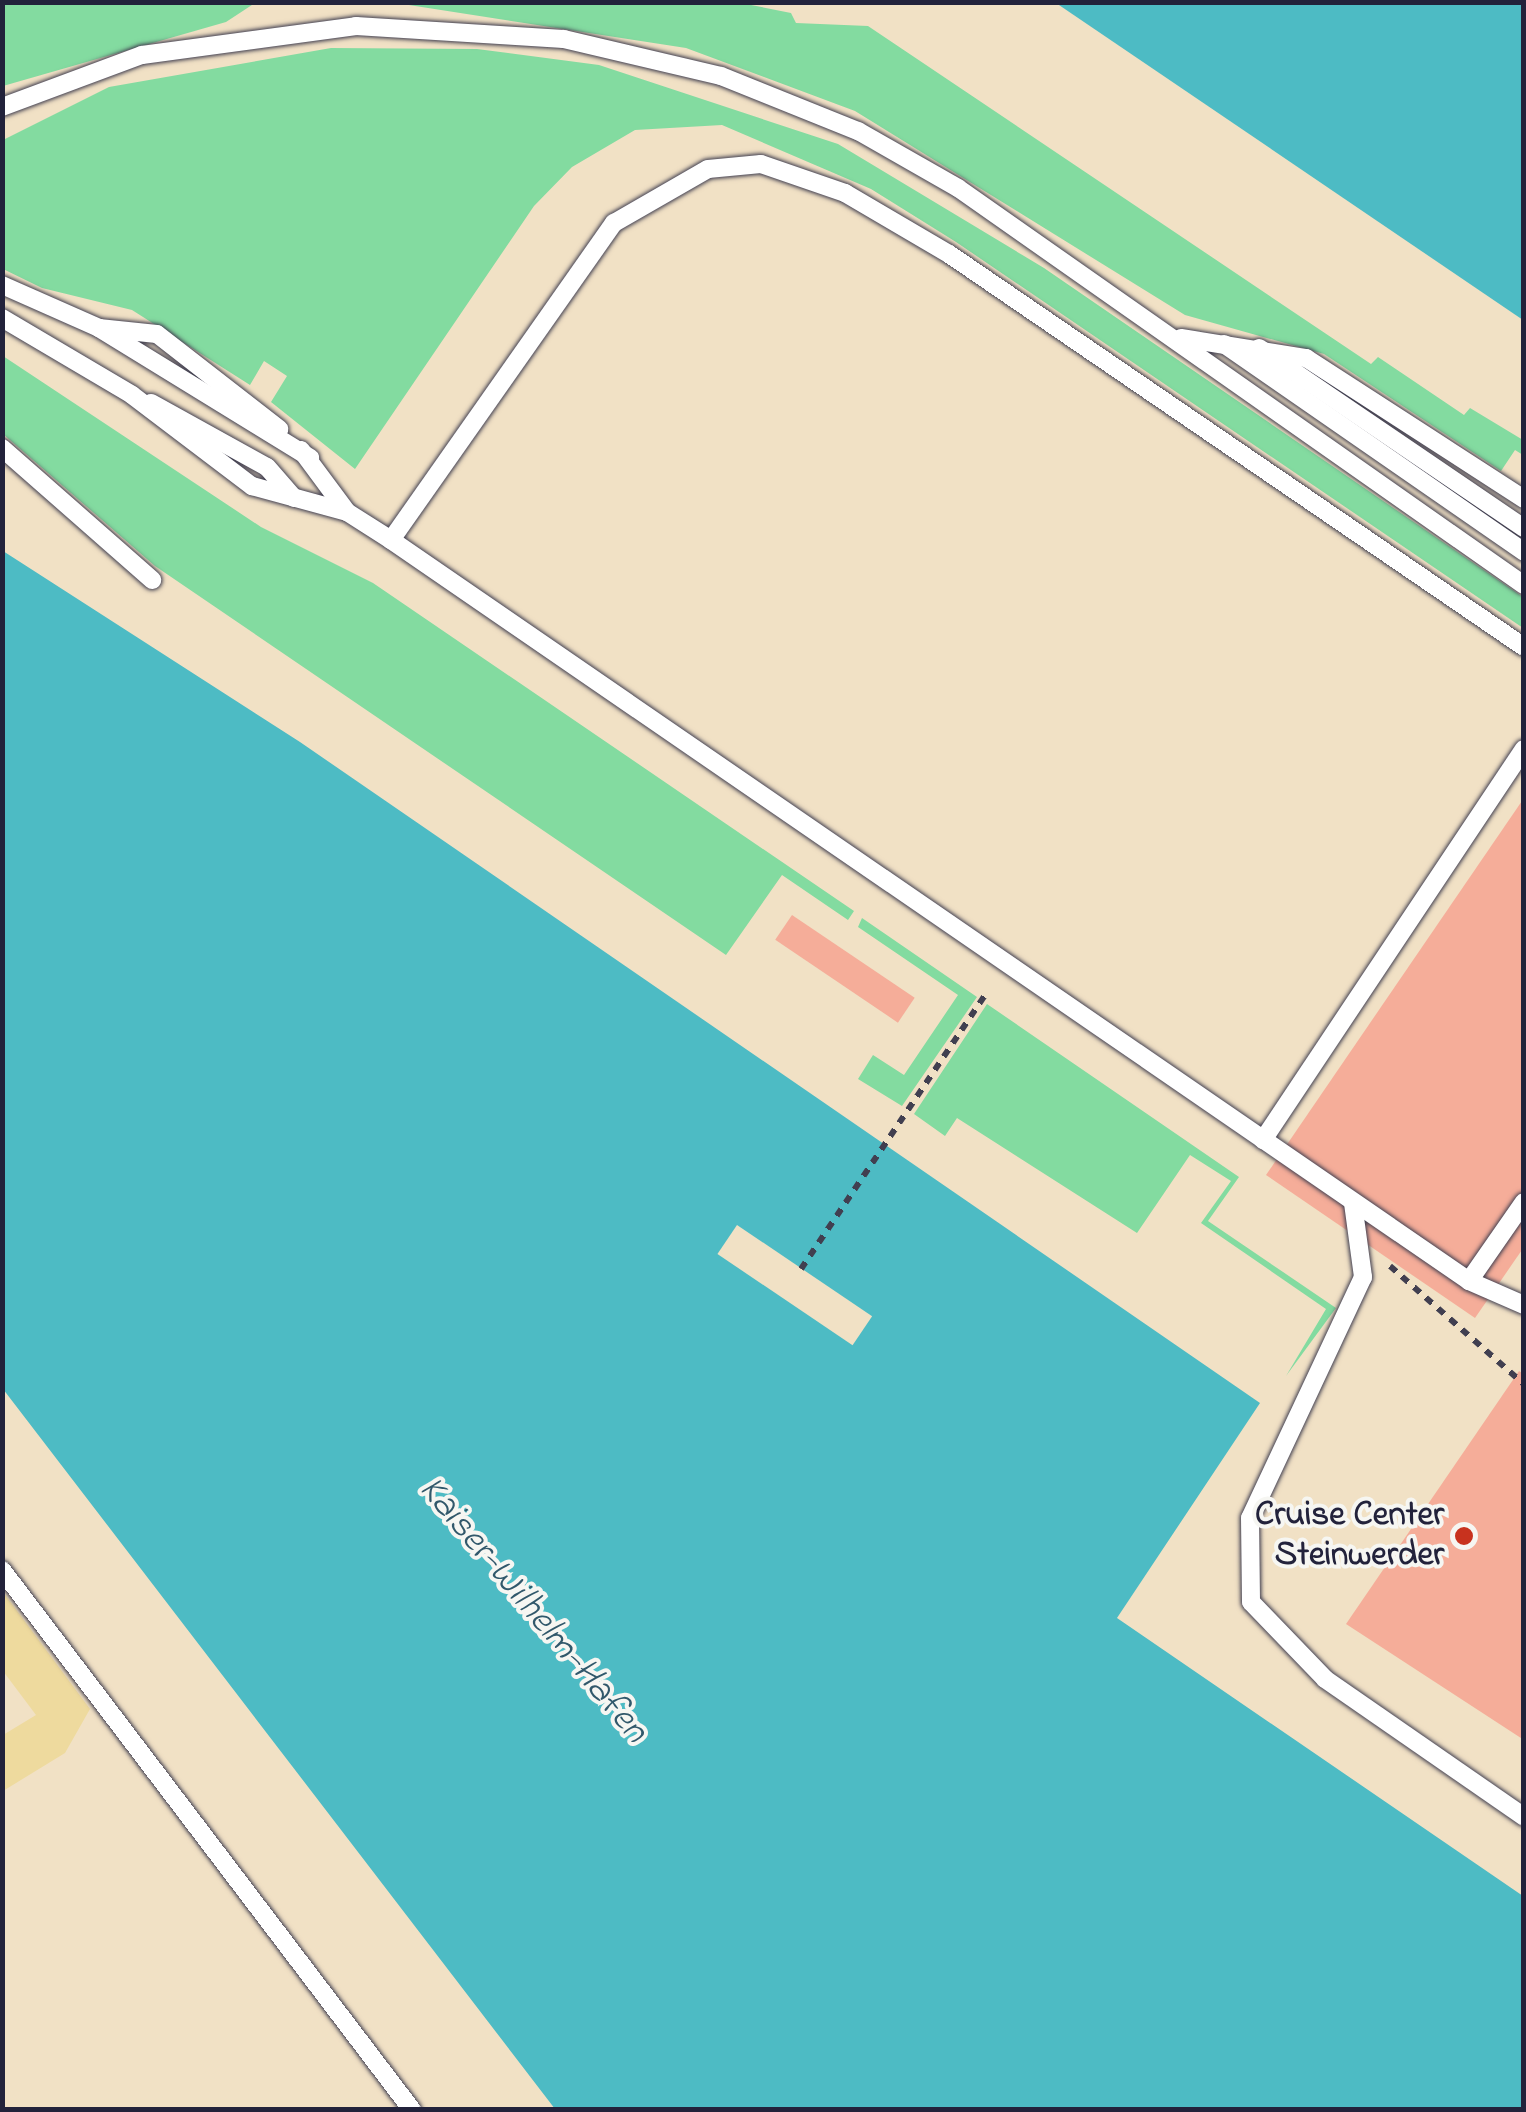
<!DOCTYPE html>
<html>
<head>
<meta charset="utf-8">
<style>
  body { margin:0 }
  #map { position:relative; width:1526px; height:2112px; overflow:hidden; background:#f1e1c5; font-family:"Indie Flower",sans-serif }
  div>[style] { position:absolute }
  [style*='--x'] { left:calc(var(--x)*1px); top:calc(var(--y)*1px); width:calc(var(--w)*1px); rotate:calc(var(--a)*1deg) }
  .green>* { inset:0; background:#83dba0 }
  .sand>* { inset:0; background:#eeda9e }
  .water>* { inset:0; background:#4dbbc4 }
  .pier>* { inset:0; background:#f1e1c5; transform-origin:0 0 }
  .building>* { inset:0; background:#f5ad99; transform-origin:0 0 }
  .path>* { height:6px; margin-top:-3px; transform-origin:0; background:repeating-linear-gradient(90deg,#413f50 0 8px,transparent 0 16px) }
  .roads { filter:drop-shadow(0 0 2px #413f50) drop-shadow(0 0 2px #413f50) }
  .lane>* { height:18px; margin:-9px; padding:0 9px; transform-origin:9px; border-radius:9px; background:#fff }
  .dots>* { width:28px; height:28px; translate:-50% -50%; box-sizing:border-box; border:5px solid #f6f6f2; border-radius:50% }
  span { translate:-50% -50%; white-space:nowrap; text-align:center; line-height:1.15; -webkit-text-stroke:8px #f6f6f2; paint-order:stroke }
  .poi-label { font-size:35px; color:#22223b; font-weight:700 }
  .right { translate:-100% -50%; text-align:right }
  .water-label { font-size:38px; color:#31586b; font-style:italic }
  .frame { position:absolute; inset:0; border:5px solid #22223b; pointer-events:none }
</style>
</head>
<body>
<div id="map">
  <div class="green">
    <i style="clip-path:polygon(3px 2px,255px 2px,255px 3px,226px 22px,3px 86px)"></i>
    <i style="clip-path:polygon(396px 3px,741px 3px,791px 13px,796px 23px,868px 26px,1371px 364px,1378px 357px,1464px 415px,1470px 408px,1523px 440px,1523px 455px,1515px 450px,1501px 471px,1324px 354px,1185px 315px,855px 111px,686px 48px)"></i>
    <i style="clip-path:polygon(331px 48px,477px 49px,599px 65px,838px 144px,1044px 268px,1523px 597px,1523px 628px,956px 242px,871px 189px,722px 125px,635px 130px,572px 167px,534px 206px,355px 469px,271px 402px,287px 376px,264px 361px,250px 385px,132px 310px,42px 288px,3px 269px,3px 140px,109px 87px)"></i>
    <i style="clip-path:polygon(3px 356px,261px 527px,373px 583px,854px 911px,848px 920px,782px 875px,726px 955px,155px 566px,3px 434px)"></i>
    <i style="clip-path:polygon(862px 918px,977px 997px,902px 1106px,858px 1079px,873px 1055px,904px 1075px,958px 995px,858px 927px)"></i>
    <i style="clip-path:polygon(987px 1004px,1239px 1177px,1208px 1221px,1336px 1308px,1286px 1376px,1326px 1309px,1201px 1223px,1231px 1181px,1190px 1155px,1137px 1233px,957px 1118px,945px 1136px,914px 1114px)"></i>
  </div>
  <div class="sand">
    <i style="clip-path:polygon(3px 1592px,90px 1709px,65px 1753px,3px 1791px,3px 1735px,36px 1715px,3px 1671px)"></i>
  </div>
  <div class="water">
    <i style="clip-path:polygon(1056px 3px,1523px 3px,1523px 320px)"></i>
    <i style="clip-path:polygon(3px 551px,300px 742px,1260px 1403px,1117px 1618px,1523px 1896px,1523px 2109px,555px 2109px,3px 1389px)"></i>
  </div>
  <div class="pier">
    <i style="left:737px;top:1225px;width:163px;height:35px;rotate:34deg"></i>
  </div>
  <div class="building">
    <i style="clip-path:polygon(1524px 798px,1524px 1247px,1475px 1318px,1266px 1175px)"></i>
    <i style="left:792px;top:915px;width:148px;height:30px;rotate:34deg"></i>
    <i style="clip-path:polygon(1519px 1371px,1524px 1374px,1524px 1740px,1346px 1624px)"></i>
  </div>
  <div class="path">
    <i style="--x:1390;--y:1266;--w:179;--a:41.4"></i>
    <i style="--x:801;--y:1269;--w:335;--a:-56.1"></i>
  </div>
  <div class="roads">
    <div class="lane">
      <i style="--x:2;--y:107;--w:149;--a:-20.4"></i>
      <i style="--x:142;--y:55;--w:216;--a:-7.7"></i>
      <i style="--x:356;--y:26;--w:208;--a:3.6"></i>
      <i style="--x:564;--y:39;--w:161;--a:13.3"></i>
      <i style="--x:721;--y:76;--w:148;--a:21.9"></i>
      <i style="--x:858;--y:131;--w:115;--a:29.7"></i>
      <i style="--x:958;--y:188;--w:691;--a:35.05"></i>
      <i style="--x:2;--y:285;--w:106;--a:23.9"></i>
      <i style="--x:99;--y:328;--w:248;--a:31.6"></i>
      <i style="--x:2;--y:318;--w:151;--a:30.6"></i>
      <i style="--x:132;--y:395;--w:151;--a:37.2"></i>
      <i style="--x:252;--y:486;--w:98;--a:15.3"></i>
      <i style="--x:347;--y:512;--w:52;--a:32.5"></i>
      <i style="--x:391;--y:540;--w:1308;--a:34.5"></i>
      <i style="--x:1469;--y:1281;--w:96;--a:-55.2"></i>
      <i style="--x:99;--y:328;--w:58;--a:5.9"></i>
      <i style="--x:157;--y:334;--w:155;--a:37.9"></i>
      <i style="--x:1181;--y:338;--w:127;--a:9.1"></i>
      <i style="--x:1306;--y:358;--w:260;--a:32.9"></i>
      <i style="--x:1224;--y:344;--w:365;--a:34.7"></i>
      <i style="--x:1259;--y:348;--w:320;--a:34.2"></i>
      <i style="--x:151;--y:403;--w:132;--a:28.9"></i>
      <i style="--x:267;--y:467;--w:41;--a:48.9"></i>
      <i style="--x:2;--y:448;--w:200;--a:41.3"></i>
      <i style="--x:301;--y:450;--w:77;--a:53.4"></i>
      <i style="--x:391;--y:540;--w:388;--a:-54.9"></i>
      <i style="--x:614;--y:223;--w:108;--a:-29.9"></i>
      <i style="--x:708;--y:169;--w:53;--a:-5.4"></i>
      <i style="--x:761;--y:164;--w:89;--a:19"></i>
      <i style="--x:845;--y:193;--w:121;--a:30.4"></i>
      <i style="--x:949;--y:254;--w:696;--a:34.35"></i>
      <i style="--x:1263;--y:1140;--w:470;--a:-56.3"></i>
      <i style="--x:1353;--y:1203;--w:75;--a:82.3"></i>
      <i style="--x:1363;--y:1277;--w:266;--a:115.1"></i>
      <i style="--x:1250;--y:1518;--w:84;--a:89.3"></i>
      <i style="--x:1251;--y:1602;--w:107;--a:46.1"></i>
      <i style="--x:1325;--y:1679;--w:242;--a:34.7"></i>
      <i style="--x:1469;--y:1281;--w:60;--a:23.6"></i>
      <i style="--x:2;--y:1570;--w:678;--a:52.79"></i>
    </div>
  </div>
  <div class="dots">
    <i style="left:1464px;top:1536px;background:#c8321e"></i>
  </div>
  <div class="poi-label">
    <span class="right" style="left:1444px;top:1536px">Cruise Center<br>Steinwerder</span>
  </div>
  <div class="water-label">
    <span style="left:532px;top:1611px;rotate:50deg">Kaiser-Wilhelm-Hafen</span>
  </div>
  <div class="frame"></div>
</div>
</body>
</html>
